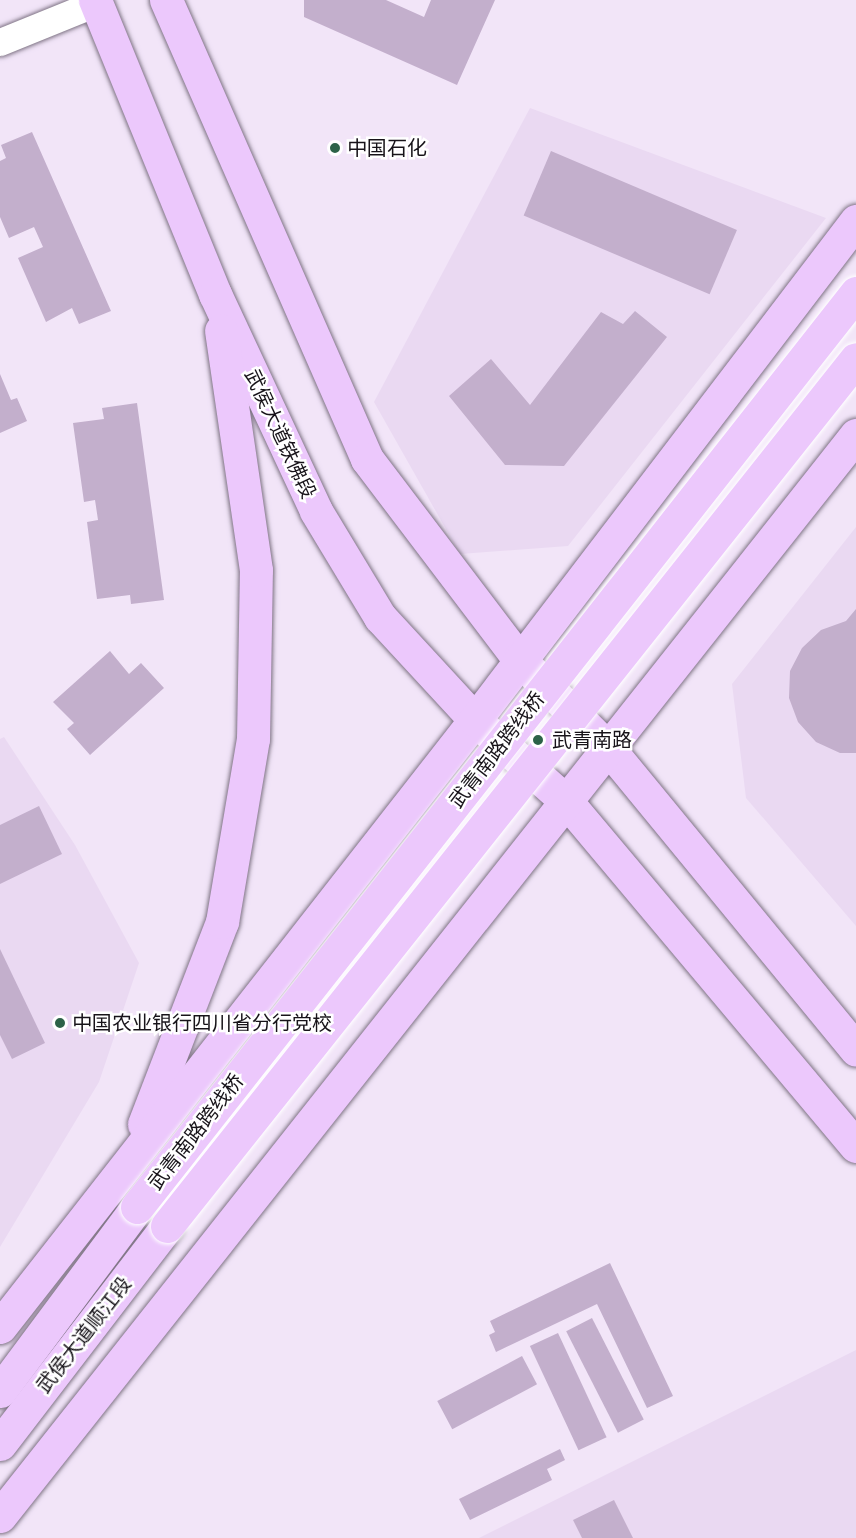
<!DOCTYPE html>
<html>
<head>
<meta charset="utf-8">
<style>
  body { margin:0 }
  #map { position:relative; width:856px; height:1538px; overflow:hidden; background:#f2e5f8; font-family:"Nunito Sans","Noto Sans SC",sans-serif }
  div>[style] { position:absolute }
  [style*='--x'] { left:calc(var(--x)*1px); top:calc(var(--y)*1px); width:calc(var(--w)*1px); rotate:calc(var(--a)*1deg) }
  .built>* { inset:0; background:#ead9f2 }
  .building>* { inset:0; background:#c3afcc; transform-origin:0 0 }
  .roads { filter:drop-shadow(0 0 2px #7f7485) drop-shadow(0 0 2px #7f7485) }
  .street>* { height:27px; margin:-13.5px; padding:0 13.5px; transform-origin:13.5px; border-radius:13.5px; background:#fff }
  .primary>* { height:33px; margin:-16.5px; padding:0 16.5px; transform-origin:16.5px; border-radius:16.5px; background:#ecc8fc }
  .bridges { filter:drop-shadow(0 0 2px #fff) drop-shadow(0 0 2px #fff) }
  .primary-bridge>* { height:33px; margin:-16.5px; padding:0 16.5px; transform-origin:16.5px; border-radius:16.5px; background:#ecc8fc }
  .dots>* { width:16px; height:16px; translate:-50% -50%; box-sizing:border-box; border:3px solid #fff; border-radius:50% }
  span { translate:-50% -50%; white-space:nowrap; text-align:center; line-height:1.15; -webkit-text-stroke:5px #fff; paint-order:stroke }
  .poi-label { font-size:20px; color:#171319 }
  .left { translate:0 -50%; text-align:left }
  .street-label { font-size:20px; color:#171319 }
</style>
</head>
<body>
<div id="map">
  <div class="built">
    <i style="clip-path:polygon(530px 108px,826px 218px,568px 546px,460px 554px,374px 402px)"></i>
    <i style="clip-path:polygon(856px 527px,856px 926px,746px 798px,732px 684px)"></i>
    <i style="clip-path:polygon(4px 737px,75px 845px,139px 963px,99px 1082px,0 1247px,0 739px)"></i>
    <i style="clip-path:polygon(856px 1350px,856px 1538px,479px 1538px)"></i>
  </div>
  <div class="building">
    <i style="clip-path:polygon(304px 0,386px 0,424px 17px,431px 0,495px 0,457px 85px,304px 17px)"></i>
    <i style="clip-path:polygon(32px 132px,111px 311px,79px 324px,72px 308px,46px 322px,18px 258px,43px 247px,34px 227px,9px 238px,0 217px,0 161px,6px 158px,1px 145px)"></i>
    <i style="left:551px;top:151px;width:202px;height:70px;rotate:23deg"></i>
    <i style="clip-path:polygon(635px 311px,667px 337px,564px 466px,505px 465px,449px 396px,491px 359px,530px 405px,601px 312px,623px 324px)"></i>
    <i style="clip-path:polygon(0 374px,11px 400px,17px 398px,27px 421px,0 433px)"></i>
    <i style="clip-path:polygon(137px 403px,164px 600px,131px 604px,130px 595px,97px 599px,87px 522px,98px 520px,95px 500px,84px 502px,73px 423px,104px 419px,102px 408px)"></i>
    <i style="clip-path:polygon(856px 609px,856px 753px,840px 753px,816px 742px,798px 722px,789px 698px,790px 671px,802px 648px,821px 630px,846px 621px)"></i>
    <i style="clip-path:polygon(110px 651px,129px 674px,141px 663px,164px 688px,90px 755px,67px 729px,74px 723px,53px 702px)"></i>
    <i style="clip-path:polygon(39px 806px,62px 854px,0 884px,0 825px)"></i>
    <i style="clip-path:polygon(0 949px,45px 1043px,12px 1059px,0 1035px)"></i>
    <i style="clip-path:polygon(610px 1263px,673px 1396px,647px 1408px,597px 1304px,496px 1352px,489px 1335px,495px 1332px,490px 1321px)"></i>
    <i style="left:592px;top:1318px;width:114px;height:29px;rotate:63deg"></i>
    <i style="left:558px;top:1333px;width:115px;height:31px;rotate:65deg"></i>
    <i style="left:522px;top:1356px;width:32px;height:96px;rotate:62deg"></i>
    <i style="clip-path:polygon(560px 1449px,565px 1460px,547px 1469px,552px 1480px,470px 1520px,459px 1499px)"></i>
    <i style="clip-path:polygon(614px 1500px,633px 1538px,582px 1538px,573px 1520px)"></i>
  </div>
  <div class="roads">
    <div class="street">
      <i style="--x:0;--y:42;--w:104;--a:-22.1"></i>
    </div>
    <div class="primary">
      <i style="--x:95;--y:0;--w:318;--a:67.8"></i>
      <i style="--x:215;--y:294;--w:239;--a:65"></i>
      <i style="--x:316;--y:511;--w:124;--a:58.9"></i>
      <i style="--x:380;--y:617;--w:140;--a:47.3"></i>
      <i style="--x:475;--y:720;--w:123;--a:41.7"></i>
      <i style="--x:567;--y:802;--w:449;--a:50"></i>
      <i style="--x:166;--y:0;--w:501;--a:66.35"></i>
      <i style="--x:367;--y:459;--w:251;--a:52.8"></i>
      <i style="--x:519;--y:659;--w:127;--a:45"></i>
      <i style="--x:609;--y:749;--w:389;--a:50.6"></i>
      <i style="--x:144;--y:1124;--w:217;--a:-68.9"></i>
      <i style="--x:222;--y:922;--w:186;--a:-80.4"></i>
      <i style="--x:253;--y:739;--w:169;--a:-89"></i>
      <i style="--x:256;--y:570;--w:242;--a:-98.3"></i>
      <i style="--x:0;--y:1327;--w:771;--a:-51.96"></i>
      <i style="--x:475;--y:720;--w:628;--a:-52.64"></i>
      <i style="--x:0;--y:1391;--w:229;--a:-53.3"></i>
      <i style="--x:0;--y:1444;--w:275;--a:-52.5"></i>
      <i style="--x:0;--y:1516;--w:1379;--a:-51.63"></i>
    </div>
  </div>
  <div class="bridges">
    <div class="primary-bridge">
      <i style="--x:137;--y:1207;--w:1163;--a:-51.81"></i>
      <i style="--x:167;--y:1226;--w:1107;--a:-51.53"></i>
    </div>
  </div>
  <div class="dots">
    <i style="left:335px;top:148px;background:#2c6248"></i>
    <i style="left:538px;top:740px;background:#2c6248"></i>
    <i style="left:60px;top:1023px;background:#2c6248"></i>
  </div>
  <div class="poi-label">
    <span class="left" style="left:347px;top:148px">中国石化</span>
    <span class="left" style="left:552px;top:740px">武青南路</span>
    <span class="left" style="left:72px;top:1023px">中国农业银行四川省分行党校</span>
  </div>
  <div class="street-label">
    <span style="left:280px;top:434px;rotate:65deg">武侯大道铁佛段</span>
    <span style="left:497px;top:750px;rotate:-52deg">武青南路跨线桥</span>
    <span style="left:196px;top:1132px;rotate:-52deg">武青南路跨线桥</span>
    <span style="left:84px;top:1335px;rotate:-52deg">武侯大道顺江段</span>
  </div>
</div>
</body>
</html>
